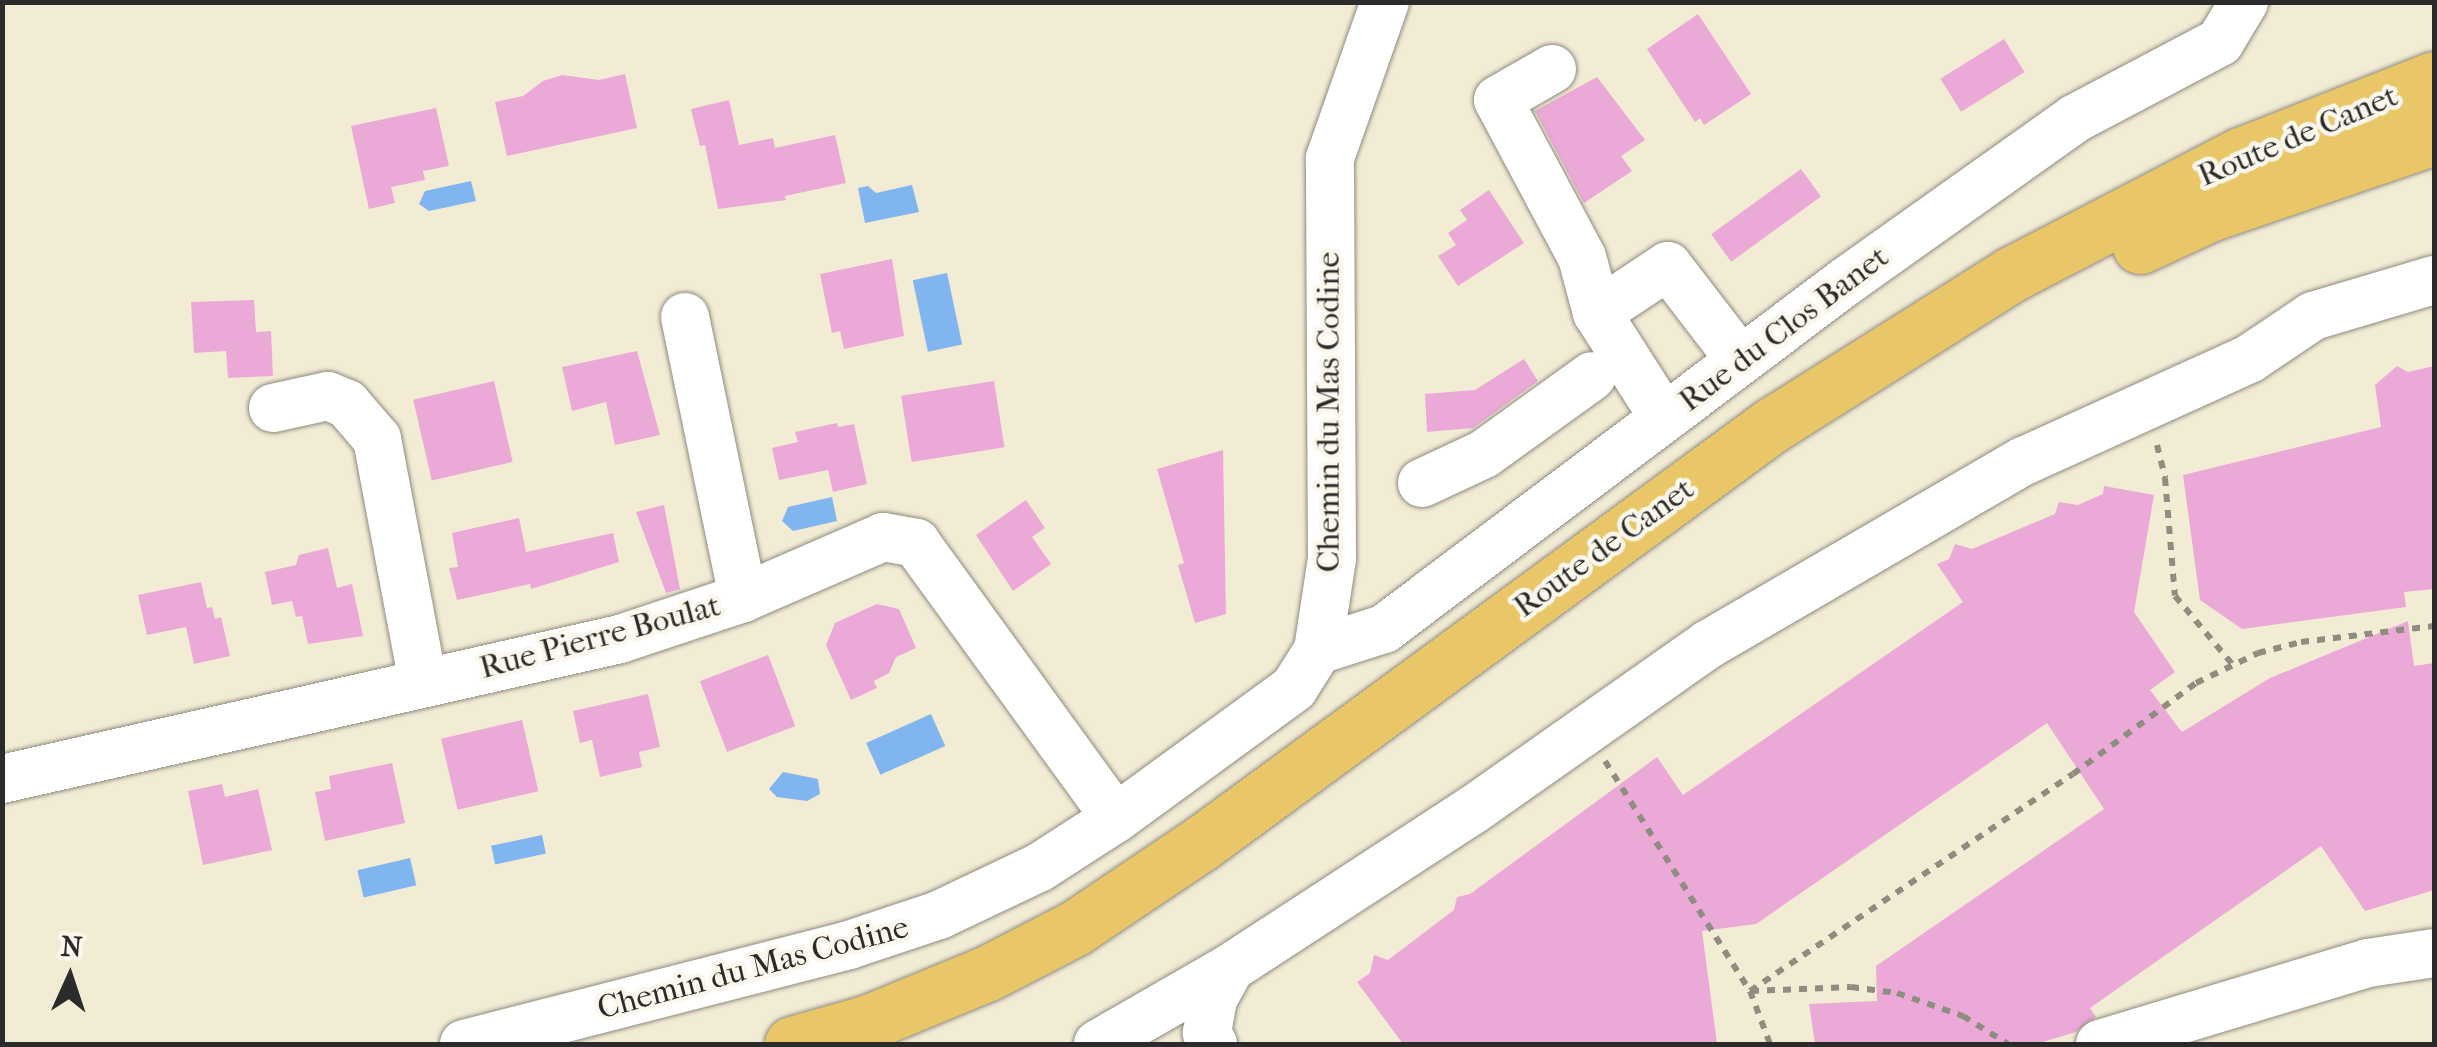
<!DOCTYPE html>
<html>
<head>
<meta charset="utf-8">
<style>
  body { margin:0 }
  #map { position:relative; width:2437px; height:1047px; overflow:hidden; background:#f3ecd5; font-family:"IM FELL French Canon",serif }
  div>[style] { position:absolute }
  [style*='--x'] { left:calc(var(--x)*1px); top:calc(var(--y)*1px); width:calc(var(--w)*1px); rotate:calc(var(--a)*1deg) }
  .water>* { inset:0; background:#81b5ef; transform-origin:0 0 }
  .building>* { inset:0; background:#eba9d7; transform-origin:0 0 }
  .path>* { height:6px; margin-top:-3px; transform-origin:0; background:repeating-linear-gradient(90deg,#8f8c80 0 8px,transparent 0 16px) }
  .roads { filter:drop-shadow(0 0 2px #8f8c80) drop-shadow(0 0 2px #8f8c80) }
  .minor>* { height:48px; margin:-24px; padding:0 24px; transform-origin:24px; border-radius:24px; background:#fff }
  .major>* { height:55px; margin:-27.5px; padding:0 27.5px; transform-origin:27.5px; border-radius:27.5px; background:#e9c769 }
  span { translate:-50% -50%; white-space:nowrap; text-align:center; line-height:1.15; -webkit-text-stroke:9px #fbf7ec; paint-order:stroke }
  .street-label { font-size:32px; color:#2b2b2b }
  .frame { position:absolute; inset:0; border:5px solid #2b2b2b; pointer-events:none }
  .north { position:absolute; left:20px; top:927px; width:100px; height:100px; -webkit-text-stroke:8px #fbf7ec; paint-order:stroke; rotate:3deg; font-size:28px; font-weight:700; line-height:40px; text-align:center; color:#2b2b2b }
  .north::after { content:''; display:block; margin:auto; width:35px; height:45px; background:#2b2b2b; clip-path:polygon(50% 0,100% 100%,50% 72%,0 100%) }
</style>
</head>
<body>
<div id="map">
  <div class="water">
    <i style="clip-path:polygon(471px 181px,476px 201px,429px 211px,419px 204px,425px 191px)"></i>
    <i style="clip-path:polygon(912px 185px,919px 212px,865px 223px,858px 188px,868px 186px,876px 193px)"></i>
    <i style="left:947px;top:273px;width:73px;height:35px;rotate:78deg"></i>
    <i style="clip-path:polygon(832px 497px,837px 521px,793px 531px,782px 521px,788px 507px)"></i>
    <i style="left:931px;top:714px;width:35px;height:71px;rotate:66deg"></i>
    <i style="clip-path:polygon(783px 772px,818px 779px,820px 794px,807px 801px,777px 797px,769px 789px)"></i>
    <i style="left:542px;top:835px;width:19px;height:52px;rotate:78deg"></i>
    <i style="left:410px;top:858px;width:28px;height:54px;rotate:77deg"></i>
  </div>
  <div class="building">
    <i style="clip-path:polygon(1698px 14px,1751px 94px,1704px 125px,1700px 118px,1695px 122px,1647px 49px)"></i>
    <i style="left:2004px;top:39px;width:39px;height:75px;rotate:58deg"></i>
    <i style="clip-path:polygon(625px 74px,637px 128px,507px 156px,495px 102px,523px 96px,543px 81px,562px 75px,599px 80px)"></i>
    <i style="clip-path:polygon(1597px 77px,1645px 140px,1621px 156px,1632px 171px,1584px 203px,1535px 111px)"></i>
    <i style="clip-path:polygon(729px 100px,739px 145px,773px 138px,775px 148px,835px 135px,846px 183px,785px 196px,786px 200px,718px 209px,705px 145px,700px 146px,691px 109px)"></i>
    <i style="clip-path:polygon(436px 108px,449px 166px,423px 171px,425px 180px,391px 187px,395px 203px,369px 209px,351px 126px)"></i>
    <i style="left:1801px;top:169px;width:34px;height:111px;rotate:54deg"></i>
    <i style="clip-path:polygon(1489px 190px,1524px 243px,1458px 286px,1438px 256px,1456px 245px,1448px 233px,1467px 220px,1460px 210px)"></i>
    <i style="clip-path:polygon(892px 259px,904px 336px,844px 349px,840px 331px,832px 333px,820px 274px)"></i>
    <i style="clip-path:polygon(254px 300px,256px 332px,271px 331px,273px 376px,228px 378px,226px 351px,194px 353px,191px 302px)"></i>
    <i style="clip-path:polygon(637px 351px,660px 435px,615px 445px,606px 402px,572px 411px,562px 367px)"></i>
    <i style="clip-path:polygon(1524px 359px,1538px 381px,1473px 428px,1427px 432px,1425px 394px,1475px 390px)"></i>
    <i style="clip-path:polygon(2397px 366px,2408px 372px,2434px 366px,2434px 589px,2404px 592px,2406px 607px,2242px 629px,2200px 600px,2183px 475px,2381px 427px,2375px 385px)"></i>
    <i style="left:494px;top:381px;width:83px;height:83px;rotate:77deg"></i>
    <i style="left:994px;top:381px;width:67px;height:94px;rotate:81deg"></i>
    <i style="clip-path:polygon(837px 423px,838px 427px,854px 424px,867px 484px,833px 492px,828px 470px,779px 480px,772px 448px,798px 442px,795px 432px)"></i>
    <i style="clip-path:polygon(1223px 450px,1226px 614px,1195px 623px,1178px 565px,1184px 563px,1157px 469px)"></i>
    <i style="clip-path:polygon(2104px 486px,2154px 495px,2134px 612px,2175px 672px,2150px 690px,2182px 732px,2270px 678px,2408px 621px,2414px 666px,2434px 663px,2434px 890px,2365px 911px,2321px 846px,2090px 1008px,2096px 1017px,2076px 1032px,2036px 1044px,1815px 1044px,1809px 1004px,1877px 1001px,1876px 966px,2104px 809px,2047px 723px,1756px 924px,1702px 931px,1717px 1044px,1403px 1044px,1357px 982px,1370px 973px,1374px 955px,1388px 960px,1454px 910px,1457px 897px,1470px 894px,1657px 757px,1683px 795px,1963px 602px,1937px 564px,1949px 559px,1955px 544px,1972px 549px,2055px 514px,2059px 502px,2078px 505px,2103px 494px)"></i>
    <i style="clip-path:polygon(1026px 500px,1045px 528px,1032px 537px,1051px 564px,1013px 591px,976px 535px)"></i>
    <i style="clip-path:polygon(664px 505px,680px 589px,666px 593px,636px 512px)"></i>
    <i style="clip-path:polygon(519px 518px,526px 552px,613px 533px,619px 562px,531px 589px,530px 584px,457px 600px,449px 568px,458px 567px,452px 533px)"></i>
    <i style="clip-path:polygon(328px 548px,337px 588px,352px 584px,363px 636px,308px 644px,302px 616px,296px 617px,292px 601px,272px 605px,265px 572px,296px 565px,299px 555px)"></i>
    <i style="clip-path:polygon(201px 582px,207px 608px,212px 607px,215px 619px,221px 617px,230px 656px,194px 664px,186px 627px,147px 635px,138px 595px)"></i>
    <i style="clip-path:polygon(877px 604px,899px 609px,916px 648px,896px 657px,889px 673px,874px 681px,877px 688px,851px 700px,826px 645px,835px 623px)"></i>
    <i style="left:768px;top:655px;width:76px;height:73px;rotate:69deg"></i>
    <i style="clip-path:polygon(648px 694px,660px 747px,639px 752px,642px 767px,600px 777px,592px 740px,580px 743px,573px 711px)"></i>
    <i style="left:522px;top:720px;width:73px;height:83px;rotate:77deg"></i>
    <i style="clip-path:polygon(392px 763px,405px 823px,325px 841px,315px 792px,331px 789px,329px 776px)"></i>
    <i style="clip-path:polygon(222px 784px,225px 797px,258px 789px,272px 850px,203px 865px,188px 791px)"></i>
  </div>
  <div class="path">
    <i style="--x:2359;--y:2;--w:55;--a:0"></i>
    <i style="--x:2157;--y:445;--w:34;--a:76"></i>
    <i style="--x:2165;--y:478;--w:118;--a:85.2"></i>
    <i style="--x:2175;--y:596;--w:90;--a:50"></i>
    <i style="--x:1605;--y:761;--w:272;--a:57.8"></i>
    <i style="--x:1750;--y:991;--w:57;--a:69.3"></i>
    <i style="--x:1750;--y:991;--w:389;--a:-33.9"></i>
    <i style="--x:2073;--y:774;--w:153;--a:-36.5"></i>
    <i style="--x:2196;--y:683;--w:69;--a:-25.8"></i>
    <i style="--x:2258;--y:653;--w:44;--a:-14.3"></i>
    <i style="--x:2301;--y:642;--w:134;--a:-6.9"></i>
    <i style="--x:1751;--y:991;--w:100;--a:-2.3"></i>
    <i style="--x:1851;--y:987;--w:46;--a:7.4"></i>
    <i style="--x:1897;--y:993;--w:70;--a:19.2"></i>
    <i style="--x:1963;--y:1016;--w:53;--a:31.9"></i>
  </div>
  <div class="roads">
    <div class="minor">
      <i style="--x:1552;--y:69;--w:62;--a:150.1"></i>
      <i style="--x:1498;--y:100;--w:178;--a:61.9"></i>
      <i style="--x:1582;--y:257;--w:58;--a:75"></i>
      <i style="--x:685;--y:317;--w:287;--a:78.3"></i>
      <i style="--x:273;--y:408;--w:56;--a:-12.3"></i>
      <i style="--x:328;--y:396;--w:21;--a:23"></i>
      <i style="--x:347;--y:404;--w:46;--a:49.4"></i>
      <i style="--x:377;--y:439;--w:247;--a:79.3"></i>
      <i style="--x:1664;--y:418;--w:125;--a:-122.5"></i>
      <i style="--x:1597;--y:313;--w:85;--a:-33.5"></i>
      <i style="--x:1668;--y:266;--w:118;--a:52.5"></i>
      <i style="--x:1422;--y:483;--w:68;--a:-25.1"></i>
      <i style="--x:1484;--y:454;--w:133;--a:-35.8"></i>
      <i style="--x:1318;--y:650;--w:69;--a:-17.7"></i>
      <i style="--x:1384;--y:629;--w:577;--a:-36.97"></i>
      <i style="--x:1845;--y:282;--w:281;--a:-35.4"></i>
      <i style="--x:2074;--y:119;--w:165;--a:-27.8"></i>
      <i style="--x:2220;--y:42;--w:47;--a:-59"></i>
      <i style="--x:2;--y:779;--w:634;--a:-12.76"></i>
      <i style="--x:620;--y:639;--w:130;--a:-18.4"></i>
      <i style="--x:743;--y:598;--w:153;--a:-23.5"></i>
      <i style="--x:883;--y:537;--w:34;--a:10"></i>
      <i style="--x:916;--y:543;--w:340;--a:54"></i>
      <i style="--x:464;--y:1044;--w:398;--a:-14.4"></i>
      <i style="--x:849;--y:945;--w:95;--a:-18.4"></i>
      <i style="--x:939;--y:915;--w:112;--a:-25.4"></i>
      <i style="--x:1040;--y:867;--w:90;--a:-32.8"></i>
      <i style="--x:1116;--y:818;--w:220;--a:-36.1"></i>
      <i style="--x:1294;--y:688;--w:45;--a:-57.7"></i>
      <i style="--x:1318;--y:650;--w:93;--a:-81.3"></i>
      <i style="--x:1332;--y:558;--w:400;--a:-90.3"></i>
      <i style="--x:1330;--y:158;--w:165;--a:-70.6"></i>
      <i style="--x:1098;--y:1044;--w:152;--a:-29.9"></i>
      <i style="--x:1213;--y:1044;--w:13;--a:-119"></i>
      <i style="--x:1207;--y:1033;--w:35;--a:-80"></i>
      <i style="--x:1213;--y:999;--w:35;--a:-61"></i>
      <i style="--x:1230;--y:968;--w:291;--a:-33.1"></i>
      <i style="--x:1474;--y:809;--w:287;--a:-35.1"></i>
      <i style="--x:1709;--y:644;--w:364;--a:-30.2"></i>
      <i style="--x:2024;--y:461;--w:247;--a:-24.4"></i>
      <i style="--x:2249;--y:359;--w:77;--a:-33.9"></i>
      <i style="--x:2313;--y:316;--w:126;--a:-16.6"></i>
      <i style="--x:2100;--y:1044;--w:280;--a:-16.8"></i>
      <i style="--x:2368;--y:963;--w:67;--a:-8.6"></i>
    </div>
    <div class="major">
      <i style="--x:2140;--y:246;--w:76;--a:-24.9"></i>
      <i style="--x:2209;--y:214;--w:238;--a:-18.9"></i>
      <i style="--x:792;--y:1044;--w:80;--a:-15.9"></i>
      <i style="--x:869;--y:1022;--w:129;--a:-22.4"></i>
      <i style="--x:988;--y:973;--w:98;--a:-27.3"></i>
      <i style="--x:1075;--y:928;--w:154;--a:-33.9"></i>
      <i style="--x:1203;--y:842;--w:705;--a:-36.24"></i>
      <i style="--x:1772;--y:425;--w:284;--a:-32.2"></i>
      <i style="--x:2012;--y:274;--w:258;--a:-27.5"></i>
      <i style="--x:2241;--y:155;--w:207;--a:-21.5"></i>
    </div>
  </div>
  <div class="street-label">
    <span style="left:2298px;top:136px;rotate:-23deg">Route de Canet</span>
    <span style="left:1784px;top:329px;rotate:-37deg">Rue du Clos Banet</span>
    <span style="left:1329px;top:412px;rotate:-90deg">Chemin du Mas Codine</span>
    <span style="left:1604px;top:548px;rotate:-36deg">Route de Canet</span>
    <span style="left:600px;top:637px;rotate:-15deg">Rue Pierre Boulat</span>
    <span style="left:753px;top:968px;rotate:-15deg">Chemin du Mas Codine</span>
  </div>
  <div class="frame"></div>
  <div class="north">N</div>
</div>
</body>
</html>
